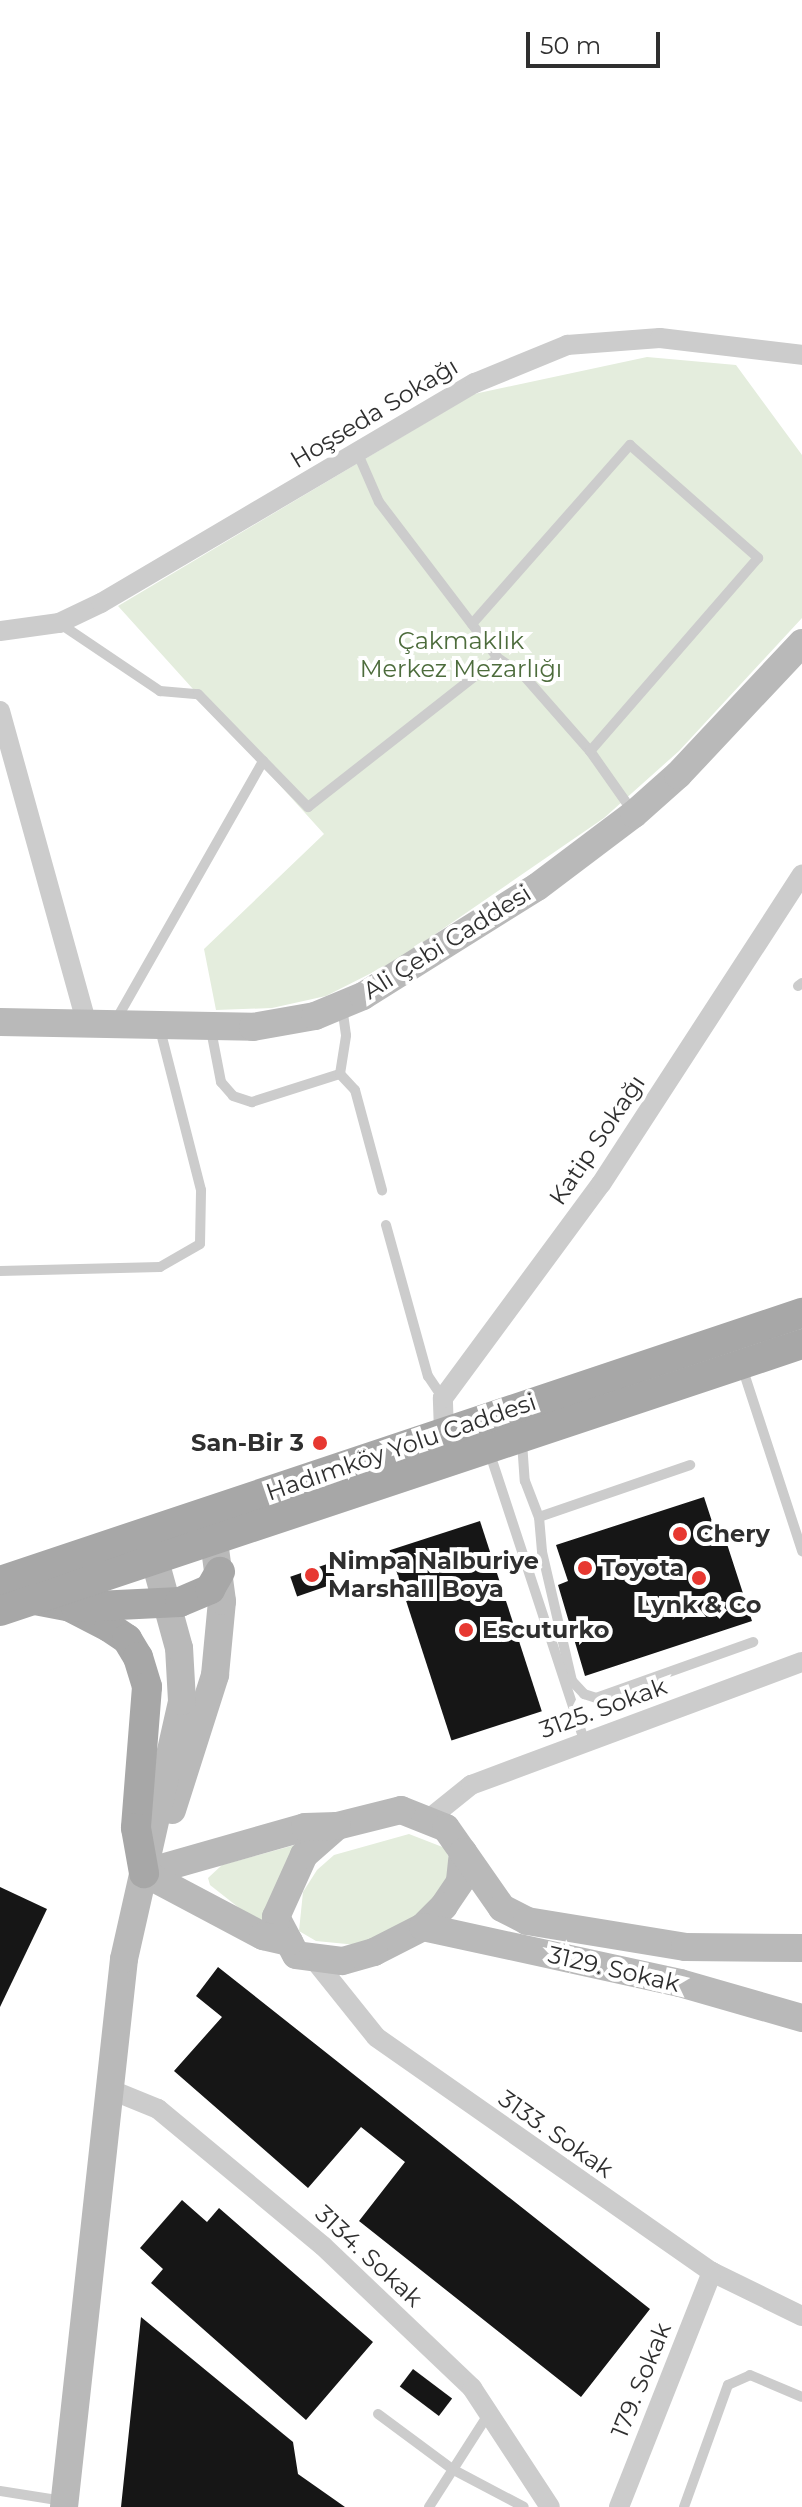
<!DOCTYPE html>
<html>
<head>
<meta charset="utf-8">
<style>
  body { margin:0 }
  #map { position:relative; width:802px; height:2507px; overflow:hidden; background:#fff; font-family:Montserrat,sans-serif }
  div>[style] { position:absolute }
  [style*='--x'] { left:calc(var(--x)*1px); top:calc(var(--y)*1px); width:calc(var(--w)*1px); rotate:calc(var(--a)*1deg) }
  .green>* { inset:0; background:#e4eddd }
  .building>* { inset:0; background:#161616; transform-origin:0 0 }
  .lane>* { height:10px; margin:-5px; padding:0 5px; transform-origin:5px; border-radius:5px; background:#ccc }
  .street>* { height:20px; margin:-10px; padding:0 10px; transform-origin:10px; border-radius:10px; background:#ccc }
  .secondary>* { height:28px; margin:-14px; padding:0 14px; transform-origin:14px; border-radius:14px; background:#b9b9b9 }
  .primary>* { height:30px; margin:-15px; padding:0 15px; transform-origin:15px; border-radius:15px; background:#a7a7a7 }
  .dots>* { width:22px; height:22px; translate:-50% -50%; box-sizing:border-box; border:4px solid #fff; border-radius:50% }
  span { translate:-50% -50%; white-space:nowrap; text-align:center; line-height:1.15; -webkit-text-stroke:8px #fff; paint-order:stroke }
  .street-label { font-size:24px; color:#2f2f2f }
  .park-label { font-size:24px; color:#4d6c3c }
  .poi-label { font-size:24px; color:#2f2f2f; font-weight:700 }
  .right { translate:-100% -50%; text-align:right }
  .left { translate:0 -50%; text-align:left }
  .scale { position:absolute; left:526px; top:32px; width:134px; height:36px; box-sizing:border-box; border:4px solid #2f2f2f; border-top:0; padding-left:10px; font-size:24px; line-height:28px; white-space:nowrap; color:#2f2f2f; -webkit-text-stroke:6px #fff; paint-order:stroke }
</style>
</head>
<body>
<div id="map">
  <div class="green">
    <i style="clip-path:polygon(647px 357px,736px 365px,802px 455px,802px 618px,679px 751px,604px 818px,399px 959px,326px 996px,272px 1008px,216px 1010px,204px 949px,324px 834px,118px 606px,474px 394px)"></i>
    <i style="clip-path:polygon(409px 1834px,445px 1848px,452px 1866px,451px 1877px,420px 1918px,357px 1945px,316px 1941px,299px 1931px,303px 1892px,317px 1870px,334px 1855px)"></i>
    <i style="clip-path:polygon(306px 1842px,266px 1929px,210px 1885px,208px 1878px,222px 1865px)"></i>
  </div>
  <div class="building">
    <i style="clip-path:polygon(704px 1497px,720px 1546px,727px 1544px,752px 1621px,585px 1676px,558px 1585px,568px 1581px,556px 1545px)"></i>
    <i style="left:480px;top:1521px;width:200px;height:95px;rotate:72deg"></i>
    <i style="left:330px;top:1563px;width:21px;height:42px;rotate:71deg"></i>
    <i style="clip-path:polygon(0 1887px,47px 1909px,0 2007px)"></i>
    <i style="clip-path:polygon(218px 1967px,650px 2309px,581px 2397px,359px 2221px,405px 2162px,361px 2127px,308px 2188px,174px 2071px,222px 2017px,196px 1996px)"></i>
    <i style="clip-path:polygon(182px 2200px,207px 2222px,219px 2208px,373px 2342px,306px 2420px,151px 2283px,163px 2269px,140px 2248px)"></i>
    <i style="clip-path:polygon(141px 2317px,293px 2442px,298px 2474px,345px 2507px,121px 2507px)"></i>
    <i style="left:413px;top:2369px;width:49px;height:22px;rotate:37deg"></i>
  </div>
  <div class="lane">
    <i style="--x:358;--y:454;--w:52;--a:66.4"></i>
    <i style="--x:379;--y:502;--w:196;--a:52.7"></i>
    <i style="--x:498;--y:658;--w:33;--a:35"></i>
    <i style="--x:525;--y:677;--w:98;--a:48.7"></i>
    <i style="--x:590;--y:751;--w:75;--a:54.8"></i>
    <i style="--x:59;--y:623;--w:122;--a:34"></i>
    <i style="--x:160;--y:691;--w:38;--a:5"></i>
    <i style="--x:198;--y:694;--w:158;--a:45.8"></i>
    <i style="--x:308;--y:807;--w:241;--a:-38.1"></i>
    <i style="--x:472;--y:624;--w:239;--a:-48.6"></i>
    <i style="--x:630;--y:445;--w:171;--a:41.4"></i>
    <i style="--x:758;--y:558;--w:256;--a:131"></i>
    <i style="--x:798;--y:986;--w:5;--a:-37"></i>
    <i style="--x:116;--y:1020;--w:298;--a:-60.4"></i>
    <i style="--x:211;--y:1030;--w:53;--a:79.1"></i>
    <i style="--x:221;--y:1082;--w:18;--a:49"></i>
    <i style="--x:233;--y:1096;--w:20;--a:18"></i>
    <i style="--x:252;--y:1102;--w:92;--a:-17.7"></i>
    <i style="--x:340;--y:1074;--w:39;--a:-81"></i>
    <i style="--x:346;--y:1035;--w:27;--a:-98"></i>
    <i style="--x:340;--y:1074;--w:22;--a:47"></i>
    <i style="--x:355;--y:1090;--w:104;--a:74.9"></i>
    <i style="--x:386;--y:1225;--w:157;--a:74.5"></i>
    <i style="--x:428;--y:1376;--w:27;--a:56"></i>
    <i style="--x:0;--y:1271;--w:160;--a:-1.4"></i>
    <i style="--x:160;--y:1267;--w:46;--a:-29.9"></i>
    <i style="--x:200;--y:1244;--w:54;--a:-88.9"></i>
    <i style="--x:201;--y:1190;--w:166;--a:-104.3"></i>
    <i style="--x:742;--y:1367;--w:194;--a:71.9"></i>
    <i style="--x:522;--y:1442;--w:39;--a:86"></i>
    <i style="--x:525;--y:1481;--w:39;--a:69"></i>
    <i style="--x:539;--y:1517;--w:35;--a:85"></i>
    <i style="--x:542;--y:1552;--w:132;--a:76.9"></i>
    <i style="--x:572;--y:1681;--w:18;--a:47"></i>
    <i style="--x:584;--y:1694;--w:13;--a:18"></i>
    <i style="--x:596;--y:1698;--w:167;--a:-19.6"></i>
    <i style="--x:489;--y:1451;--w:307;--a:71.8"></i>
    <i style="--x:539;--y:1517;--w:160;--a:-19"></i>
    <i style="--x:378;--y:2414;--w:92;--a:36.6"></i>
    <i style="--x:452;--y:2469;--w:81;--a:27.8"></i>
    <i style="--x:0;--y:2491;--w:64;--a:9"></i>
    <i style="--x:429;--y:2507;--w:112;--a:-57.4"></i>
    <i style="--x:684;--y:2507;--w:130;--a:-70.2"></i>
    <i style="--x:728;--y:2385;--w:24;--a:-24"></i>
    <i style="--x:750;--y:2375;--w:56;--a:22.9"></i>
  </div>
  <div class="street">
    <i style="--x:0;--y:631;--w:60;--a:-7.7"></i>
    <i style="--x:59;--y:623;--w:47;--a:-25.5"></i>
    <i style="--x:101;--y:603;--w:434;--a:-30.5"></i>
    <i style="--x:475;--y:383;--w:100;--a:-22.4"></i>
    <i style="--x:567;--y:345;--w:93;--a:-4.3"></i>
    <i style="--x:660;--y:338;--w:143;--a:6.8"></i>
    <i style="--x:0;--y:711;--w:323;--a:74.5"></i>
    <i style="--x:444;--y:1432;--w:34;--a:-92"></i>
    <i style="--x:443;--y:1398;--w:266;--a:-53.6"></i>
    <i style="--x:601;--y:1184;--w:369;--a:-57"></i>
    <i style="--x:430;--y:1818;--w:53;--a:-38.8"></i>
    <i style="--x:471;--y:1785;--w:353;--a:-20.4"></i>
    <i style="--x:312;--y:1957;--w:102;--a:51.3"></i>
    <i style="--x:376;--y:2037;--w:410;--a:35"></i>
    <i style="--x:712;--y:2272;--w:100;--a:26.1"></i>
    <i style="--x:109;--y:2089;--w:53;--a:22.2"></i>
    <i style="--x:158;--y:2109;--w:214;--a:39.7"></i>
    <i style="--x:323;--y:2246;--w:206;--a:43.6"></i>
    <i style="--x:472;--y:2388;--w:142;--a:56.8"></i>
    <i style="--x:619;--y:2507;--w:253;--a:-68.4"></i>
  </div>
  <div class="secondary">
    <i style="--x:0;--y:1022;--w:253;--a:1.1"></i>
    <i style="--x:253;--y:1027;--w:63;--a:-10.1"></i>
    <i style="--x:315;--y:1016;--w:52;--a:-22.6"></i>
    <i style="--x:363;--y:996;--w:205;--a:-32.1"></i>
    <i style="--x:537;--y:887;--w:121;--a:-37"></i>
    <i style="--x:634;--y:814;--w:59;--a:-41.6"></i>
    <i style="--x:678;--y:775;--w:181;--a:-46.8"></i>
    <i style="--x:172;--y:1810;--w:142;--a:-72.3"></i>
    <i style="--x:215;--y:1675;--w:74;--a:-84.6"></i>
    <i style="--x:222;--y:1601;--w:61;--a:-97.6"></i>
    <i style="--x:401;--y:1810;--w:48;--a:21.8"></i>
    <i style="--x:446;--y:1828;--w:29;--a:55"></i>
    <i style="--x:463;--y:1852;--w:30;--a:96"></i>
    <i style="--x:460;--y:1882;--w:29;--a:124"></i>
    <i style="--x:444;--y:1906;--w:30;--a:135"></i>
    <i style="--x:423;--y:1927;--w:55;--a:153"></i>
    <i style="--x:374;--y:1952;--w:33;--a:164"></i>
    <i style="--x:342;--y:1961;--w:46;--a:-172.6"></i>
    <i style="--x:296;--y:1955;--w:43;--a:-117.8"></i>
    <i style="--x:276;--y:1917;--w:68;--a:-65.7"></i>
    <i style="--x:304;--y:1855;--w:44;--a:-41.3"></i>
    <i style="--x:337;--y:1826;--w:66;--a:-14"></i>
    <i style="--x:463;--y:1852;--w:68;--a:55.1"></i>
    <i style="--x:502;--y:1908;--w:28;--a:27"></i>
    <i style="--x:527;--y:1921;--w:160;--a:9.3"></i>
    <i style="--x:685;--y:1947;--w:117;--a:0.5"></i>
    <i style="--x:144;--y:1873;--w:167;--a:-15.9"></i>
    <i style="--x:305;--y:1827;--w:32;--a:-2"></i>
    <i style="--x:144;--y:1873;--w:135;--a:27.9"></i>
    <i style="--x:263;--y:1936;--w:27;--a:13"></i>
    <i style="--x:423;--y:1927;--w:263;--a:12.3"></i>
    <i style="--x:680;--y:1983;--w:127;--a:16"></i>
    <i style="--x:64;--y:2507;--w:551;--a:-83.75"></i>
    <i style="--x:124;--y:1959;--w:264;--a:-77.3"></i>
    <i style="--x:182;--y:1701;--w:53;--a:-93.2"></i>
    <i style="--x:179;--y:1648;--w:90;--a:-105.4"></i>
  </div>
  <div class="primary">
    <i style="--x:0;--y:1581;--w:846;--a:-18.48"></i>
    <i style="--x:35;--y:1600;--w:36;--a:11"></i>
    <i style="--x:70;--y:1607;--w:44;--a:27.1"></i>
    <i style="--x:109;--y:1627;--w:22;--a:34"></i>
    <i style="--x:127;--y:1639;--w:21;--a:59"></i>
    <i style="--x:138;--y:1657;--w:31;--a:73"></i>
    <i style="--x:147;--y:1687;--w:141;--a:94.5"></i>
    <i style="--x:136;--y:1828;--w:46;--a:79.9"></i>
    <i style="--x:76;--y:1607;--w:104;--a:-2.8"></i>
    <i style="--x:180;--y:1602;--w:33;--a:-23"></i>
    <i style="--x:210;--y:1589;--w:20;--a:-60"></i>
    <i style="--x:0;--y:1611;--w:845;--a:-18.41"></i>
  </div>
  <div class="dots">
    <i style="left:320px;top:1443px;background:#e73831"></i>
    <i style="left:680px;top:1534px;background:#e73831"></i>
    <i style="left:585px;top:1568px;background:#e73831"></i>
    <i style="left:312px;top:1575px;background:#e73831"></i>
    <i style="left:699px;top:1578px;background:#e73831"></i>
    <i style="left:466px;top:1630px;background:#e73831"></i>
  </div>
  <div class="street-label">
    <span style="left:374px;top:413px;rotate:-31deg">Hoşseda Sokağı</span>
    <span style="left:447px;top:942px;rotate:-32deg">Ali Çebi Caddesi</span>
    <span style="left:597px;top:1140px;rotate:-56deg">Katip Sokağı</span>
    <span style="left:401px;top:1447px;rotate:-19deg">Hadımköy Yolu Caddesi</span>
    <span style="left:603px;top:1708px;rotate:-20deg">3125. Sokak</span>
    <span style="left:614px;top:1969px;rotate:13deg">3129. Sokak</span>
    <span style="left:556px;top:2134px;rotate:35deg">3133. Sokak</span>
    <span style="left:369px;top:2256px;rotate:43deg">3134. Sokak</span>
    <span style="left:641px;top:2380px;rotate:-68deg">179. Sokak</span>
  </div>
  <div class="park-label">
    <span style="left:461px;top:655px">Çakmaklık<br>Merkez Mezarlığı</span>
  </div>
  <div class="poi-label">
    <span class="right" style="left:304px;top:1443px">San-Bir 3</span>
    <span class="left" style="left:696px;top:1534px">Chery</span>
    <span class="left" style="left:328px;top:1575px">Nimpa Nalburiye<br>Marshall Boya</span>
    <span class="left" style="left:601px;top:1568px">Toyota</span>
    <span style="left:699px;top:1605px">Lynk &amp; Co</span>
    <span class="left" style="left:482px;top:1630px">Escuturko</span>
  </div>
  <div class="scale">50 m</div>
</div>
</body>
</html>
